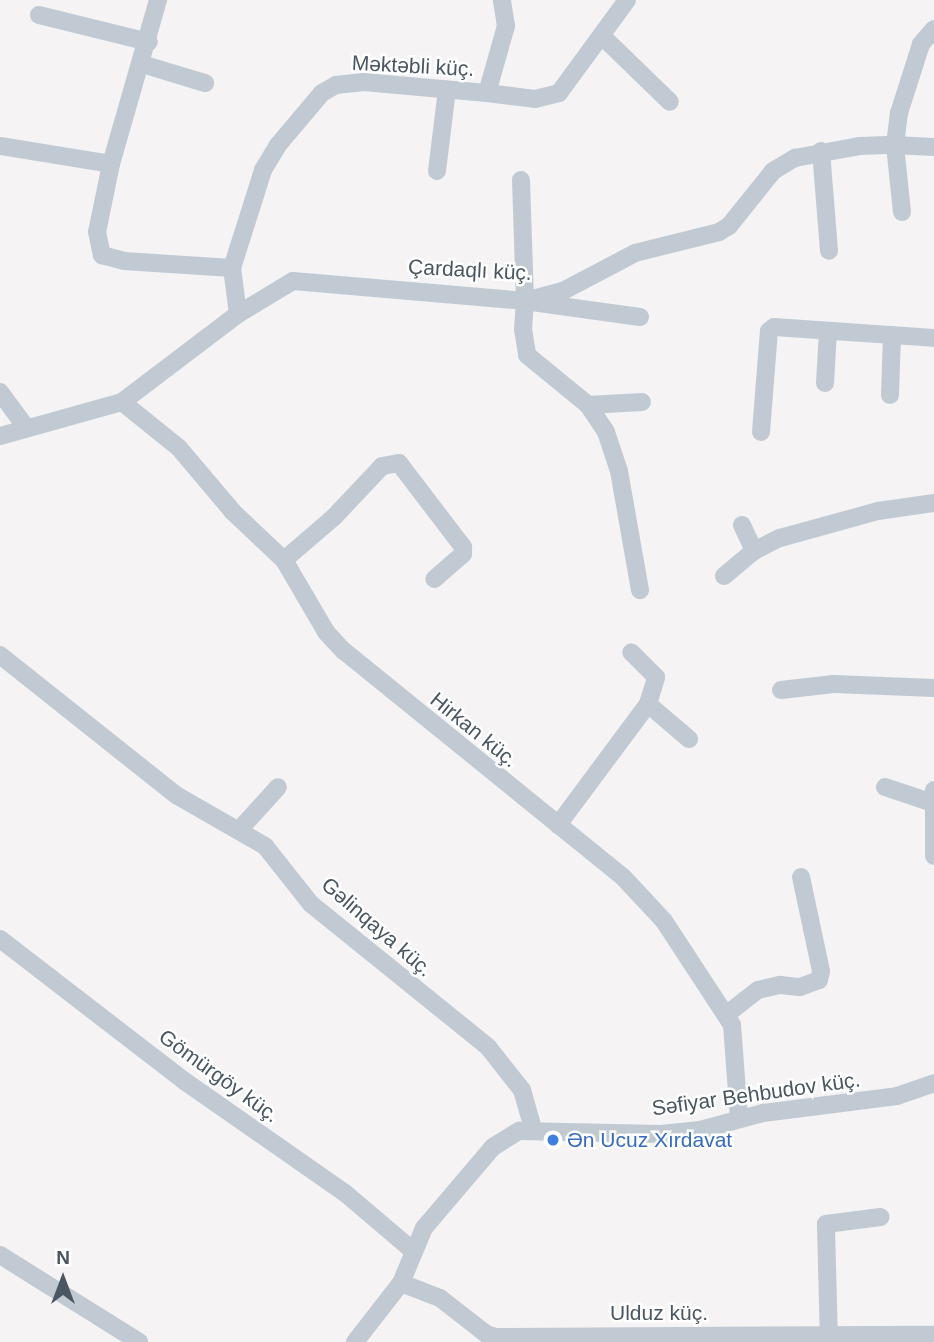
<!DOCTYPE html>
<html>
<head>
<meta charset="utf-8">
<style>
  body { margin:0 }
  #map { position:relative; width:934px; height:1342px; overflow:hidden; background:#f5f3f3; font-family:Arial,sans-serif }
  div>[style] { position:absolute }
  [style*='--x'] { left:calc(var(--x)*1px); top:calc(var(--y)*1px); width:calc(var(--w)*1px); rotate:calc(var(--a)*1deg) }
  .street>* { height:18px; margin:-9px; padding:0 9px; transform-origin:9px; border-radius:9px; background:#c1cad2 }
  .dots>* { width:19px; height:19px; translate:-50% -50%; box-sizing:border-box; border:4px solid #fff; border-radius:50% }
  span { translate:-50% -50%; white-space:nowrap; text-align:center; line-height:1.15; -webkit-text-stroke:5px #fff; paint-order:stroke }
  .street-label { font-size:21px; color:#4a5661 }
  .shop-label { font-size:21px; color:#366cbe }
  .left { translate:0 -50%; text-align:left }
  .north { position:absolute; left:28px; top:1244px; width:70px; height:70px; -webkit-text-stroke:5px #fff; paint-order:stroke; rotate:0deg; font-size:19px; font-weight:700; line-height:28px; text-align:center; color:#4a5661 }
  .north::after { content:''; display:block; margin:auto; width:24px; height:32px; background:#4a5661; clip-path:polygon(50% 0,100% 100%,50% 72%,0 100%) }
</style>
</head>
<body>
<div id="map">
  <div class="street">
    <i style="--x:39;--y:15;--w:113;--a:13.8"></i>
    <i style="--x:603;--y:37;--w:93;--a:44.1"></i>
    <i style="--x:142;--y:64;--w:66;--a:16.8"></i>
    <i style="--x:487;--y:93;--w:48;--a:7.1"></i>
    <i style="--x:535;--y:99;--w:25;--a:-14"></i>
    <i style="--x:559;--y:93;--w:115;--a:-53.8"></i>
    <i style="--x:0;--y:146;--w:112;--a:9.2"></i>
    <i style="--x:111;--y:164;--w:171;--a:-74"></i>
    <i style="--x:821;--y:151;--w:100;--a:85.4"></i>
    <i style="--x:111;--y:164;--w:69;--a:101.6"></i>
    <i style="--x:97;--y:232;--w:24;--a:78"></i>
    <i style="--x:102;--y:255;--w:23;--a:15"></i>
    <i style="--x:124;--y:261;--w:108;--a:3.7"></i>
    <i style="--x:437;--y:171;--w:82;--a:-83"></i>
    <i style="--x:521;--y:180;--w:121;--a:88.1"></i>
    <i style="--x:902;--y:212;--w:67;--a:-96"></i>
    <i style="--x:895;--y:145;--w:39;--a:3"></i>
    <i style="--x:238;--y:314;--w:46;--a:-97.4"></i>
    <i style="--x:232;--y:268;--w:103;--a:-72.4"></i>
    <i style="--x:263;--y:170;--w:29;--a:-59"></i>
    <i style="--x:278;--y:145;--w:68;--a:-49.8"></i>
    <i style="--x:322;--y:93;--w:16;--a:-30"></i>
    <i style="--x:336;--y:85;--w:28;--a:-6"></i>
    <i style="--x:364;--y:82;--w:123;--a:5.1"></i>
    <i style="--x:487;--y:93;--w:70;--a:-74.2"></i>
    <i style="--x:506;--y:26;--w:26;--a:-99"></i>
    <i style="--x:640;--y:317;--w:116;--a:-172.1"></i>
    <i style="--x:525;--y:301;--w:28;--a:94"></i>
    <i style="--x:523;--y:329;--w:26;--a:81"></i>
    <i style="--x:527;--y:355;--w:79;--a:39.3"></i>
    <i style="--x:588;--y:405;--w:32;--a:56"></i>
    <i style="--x:606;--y:432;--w:41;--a:71.6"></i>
    <i style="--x:619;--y:471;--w:121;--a:80"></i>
    <i style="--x:825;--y:383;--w:52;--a:-86.7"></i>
    <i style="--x:0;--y:392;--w:42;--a:53.7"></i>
    <i style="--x:890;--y:395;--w:60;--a:-88.1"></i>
    <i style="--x:122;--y:402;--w:73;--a:38.9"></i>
    <i style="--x:179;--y:448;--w:84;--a:49.8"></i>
    <i style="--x:233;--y:512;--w:70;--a:43.3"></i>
    <i style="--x:284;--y:560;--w:83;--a:59.7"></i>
    <i style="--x:326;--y:632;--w:26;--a:47"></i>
    <i style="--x:344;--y:651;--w:359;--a:39"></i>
    <i style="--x:623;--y:877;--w:60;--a:47"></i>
    <i style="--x:664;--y:921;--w:124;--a:56.8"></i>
    <i style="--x:732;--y:1025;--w:93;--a:85.7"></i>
    <i style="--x:588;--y:405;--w:54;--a:-3.2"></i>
    <i style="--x:761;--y:432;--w:101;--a:-85.5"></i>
    <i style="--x:769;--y:331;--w:6;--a:-39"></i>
    <i style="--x:774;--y:327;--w:160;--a:3.9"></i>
    <i style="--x:0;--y:436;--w:127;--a:-15.6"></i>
    <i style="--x:122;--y:402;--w:146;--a:-37.2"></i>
    <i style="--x:238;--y:314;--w:64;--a:-31"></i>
    <i style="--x:293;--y:281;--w:233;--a:4.9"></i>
    <i style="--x:525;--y:301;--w:39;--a:-15"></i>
    <i style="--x:563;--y:291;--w:81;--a:-27.8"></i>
    <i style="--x:635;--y:253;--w:87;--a:-14"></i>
    <i style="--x:719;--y:232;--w:12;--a:-31"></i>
    <i style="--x:729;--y:226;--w:70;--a:-51.3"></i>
    <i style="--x:773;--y:171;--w:26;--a:-31"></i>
    <i style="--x:795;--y:158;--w:65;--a:-10.6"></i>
    <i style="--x:859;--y:146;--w:36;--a:-2"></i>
    <i style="--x:895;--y:145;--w:32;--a:-83"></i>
    <i style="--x:899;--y:113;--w:72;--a:-72.3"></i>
    <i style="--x:921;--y:44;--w:20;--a:-49"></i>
    <i style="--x:742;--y:525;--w:29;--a:65"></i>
    <i style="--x:284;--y:560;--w:66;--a:-40.7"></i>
    <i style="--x:334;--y:517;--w:70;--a:-46.7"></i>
    <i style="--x:382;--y:466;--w:17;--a:-10"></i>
    <i style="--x:399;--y:463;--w:106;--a:52.7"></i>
    <i style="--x:463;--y:547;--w:7;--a:90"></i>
    <i style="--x:463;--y:554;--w:38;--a:139"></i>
    <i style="--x:724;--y:576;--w:39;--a:-40"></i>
    <i style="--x:754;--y:551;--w:29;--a:-27"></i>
    <i style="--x:780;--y:538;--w:102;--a:-15.4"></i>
    <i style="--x:878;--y:511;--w:57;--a:-8.1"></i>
    <i style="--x:0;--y:655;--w:225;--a:38.5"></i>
    <i style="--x:176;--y:795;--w:103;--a:29.8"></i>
    <i style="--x:265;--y:846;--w:74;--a:51.6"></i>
    <i style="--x:311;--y:904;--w:228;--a:38.9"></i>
    <i style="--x:488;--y:1047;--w:55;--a:51.7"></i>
    <i style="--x:522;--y:1090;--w:40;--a:74"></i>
    <i style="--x:781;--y:690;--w:53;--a:-6.5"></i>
    <i style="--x:834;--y:684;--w:100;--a:2.3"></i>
    <i style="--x:648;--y:704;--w:54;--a:40.5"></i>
    <i style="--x:885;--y:787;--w:51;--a:18.4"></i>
    <i style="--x:934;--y:790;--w:66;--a:90"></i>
    <i style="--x:558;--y:825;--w:151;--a:-53.4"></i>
    <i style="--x:648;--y:704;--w:28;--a:-73"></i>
    <i style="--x:656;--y:677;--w:35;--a:-135"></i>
    <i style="--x:241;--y:828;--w:55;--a:-47.9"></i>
    <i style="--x:0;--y:939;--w:231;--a:37.6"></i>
    <i style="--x:183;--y:1080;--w:198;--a:34.9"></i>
    <i style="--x:345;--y:1193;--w:87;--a:40.3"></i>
    <i style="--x:727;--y:1014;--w:39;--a:-38"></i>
    <i style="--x:758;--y:990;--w:23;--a:-13"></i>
    <i style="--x:780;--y:985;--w:20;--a:6"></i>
    <i style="--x:800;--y:987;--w:20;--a:-20"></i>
    <i style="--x:819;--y:980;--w:9;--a:-77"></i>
    <i style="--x:821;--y:971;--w:96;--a:-102"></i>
    <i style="--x:0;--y:1255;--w:164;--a:32"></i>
    <i style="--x:401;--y:1283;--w:42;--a:21"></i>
    <i style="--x:440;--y:1298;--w:58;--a:38"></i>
    <i style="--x:486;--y:1334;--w:10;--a:17"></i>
    <i style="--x:496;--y:1337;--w:438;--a:-0.3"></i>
    <i style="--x:355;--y:1342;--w:75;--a:-52.1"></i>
    <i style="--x:401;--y:1283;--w:60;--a:-67.3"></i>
    <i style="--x:424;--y:1228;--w:106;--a:-49.6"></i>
    <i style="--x:493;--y:1147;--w:31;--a:-32"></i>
    <i style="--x:519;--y:1131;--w:142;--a:1.2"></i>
    <i style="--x:661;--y:1134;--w:39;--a:-6"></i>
    <i style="--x:700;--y:1130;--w:65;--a:-15.1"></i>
    <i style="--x:763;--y:1113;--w:135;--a:-7.2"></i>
    <i style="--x:897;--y:1096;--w:39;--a:-19"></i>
    <i style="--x:829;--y:1342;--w:118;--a:-91.5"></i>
    <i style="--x:826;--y:1224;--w:55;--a:-7.3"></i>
  </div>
  <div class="dots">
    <i style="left:553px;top:1140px;background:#3f7fe0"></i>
  </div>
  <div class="street-label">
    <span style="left:413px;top:66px;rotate:3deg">Məktəbli küç.</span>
    <span style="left:470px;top:270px;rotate:3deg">Çardaqlı küç.</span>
    <span style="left:474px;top:730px;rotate:39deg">Hirkan küç.</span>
    <span style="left:377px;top:927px;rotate:41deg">Gəlinqaya küç.</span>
    <span style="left:219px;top:1076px;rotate:36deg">Gömürgöy küç.</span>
    <span style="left:756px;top:1094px;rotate:-8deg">Səfiyar Behbudov küç.</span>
    <span style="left:659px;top:1313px">Ulduz küç.</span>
  </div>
  <div class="shop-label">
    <span class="left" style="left:567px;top:1140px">Ən Ucuz Xırdavat</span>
  </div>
  <div class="north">N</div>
</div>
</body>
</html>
